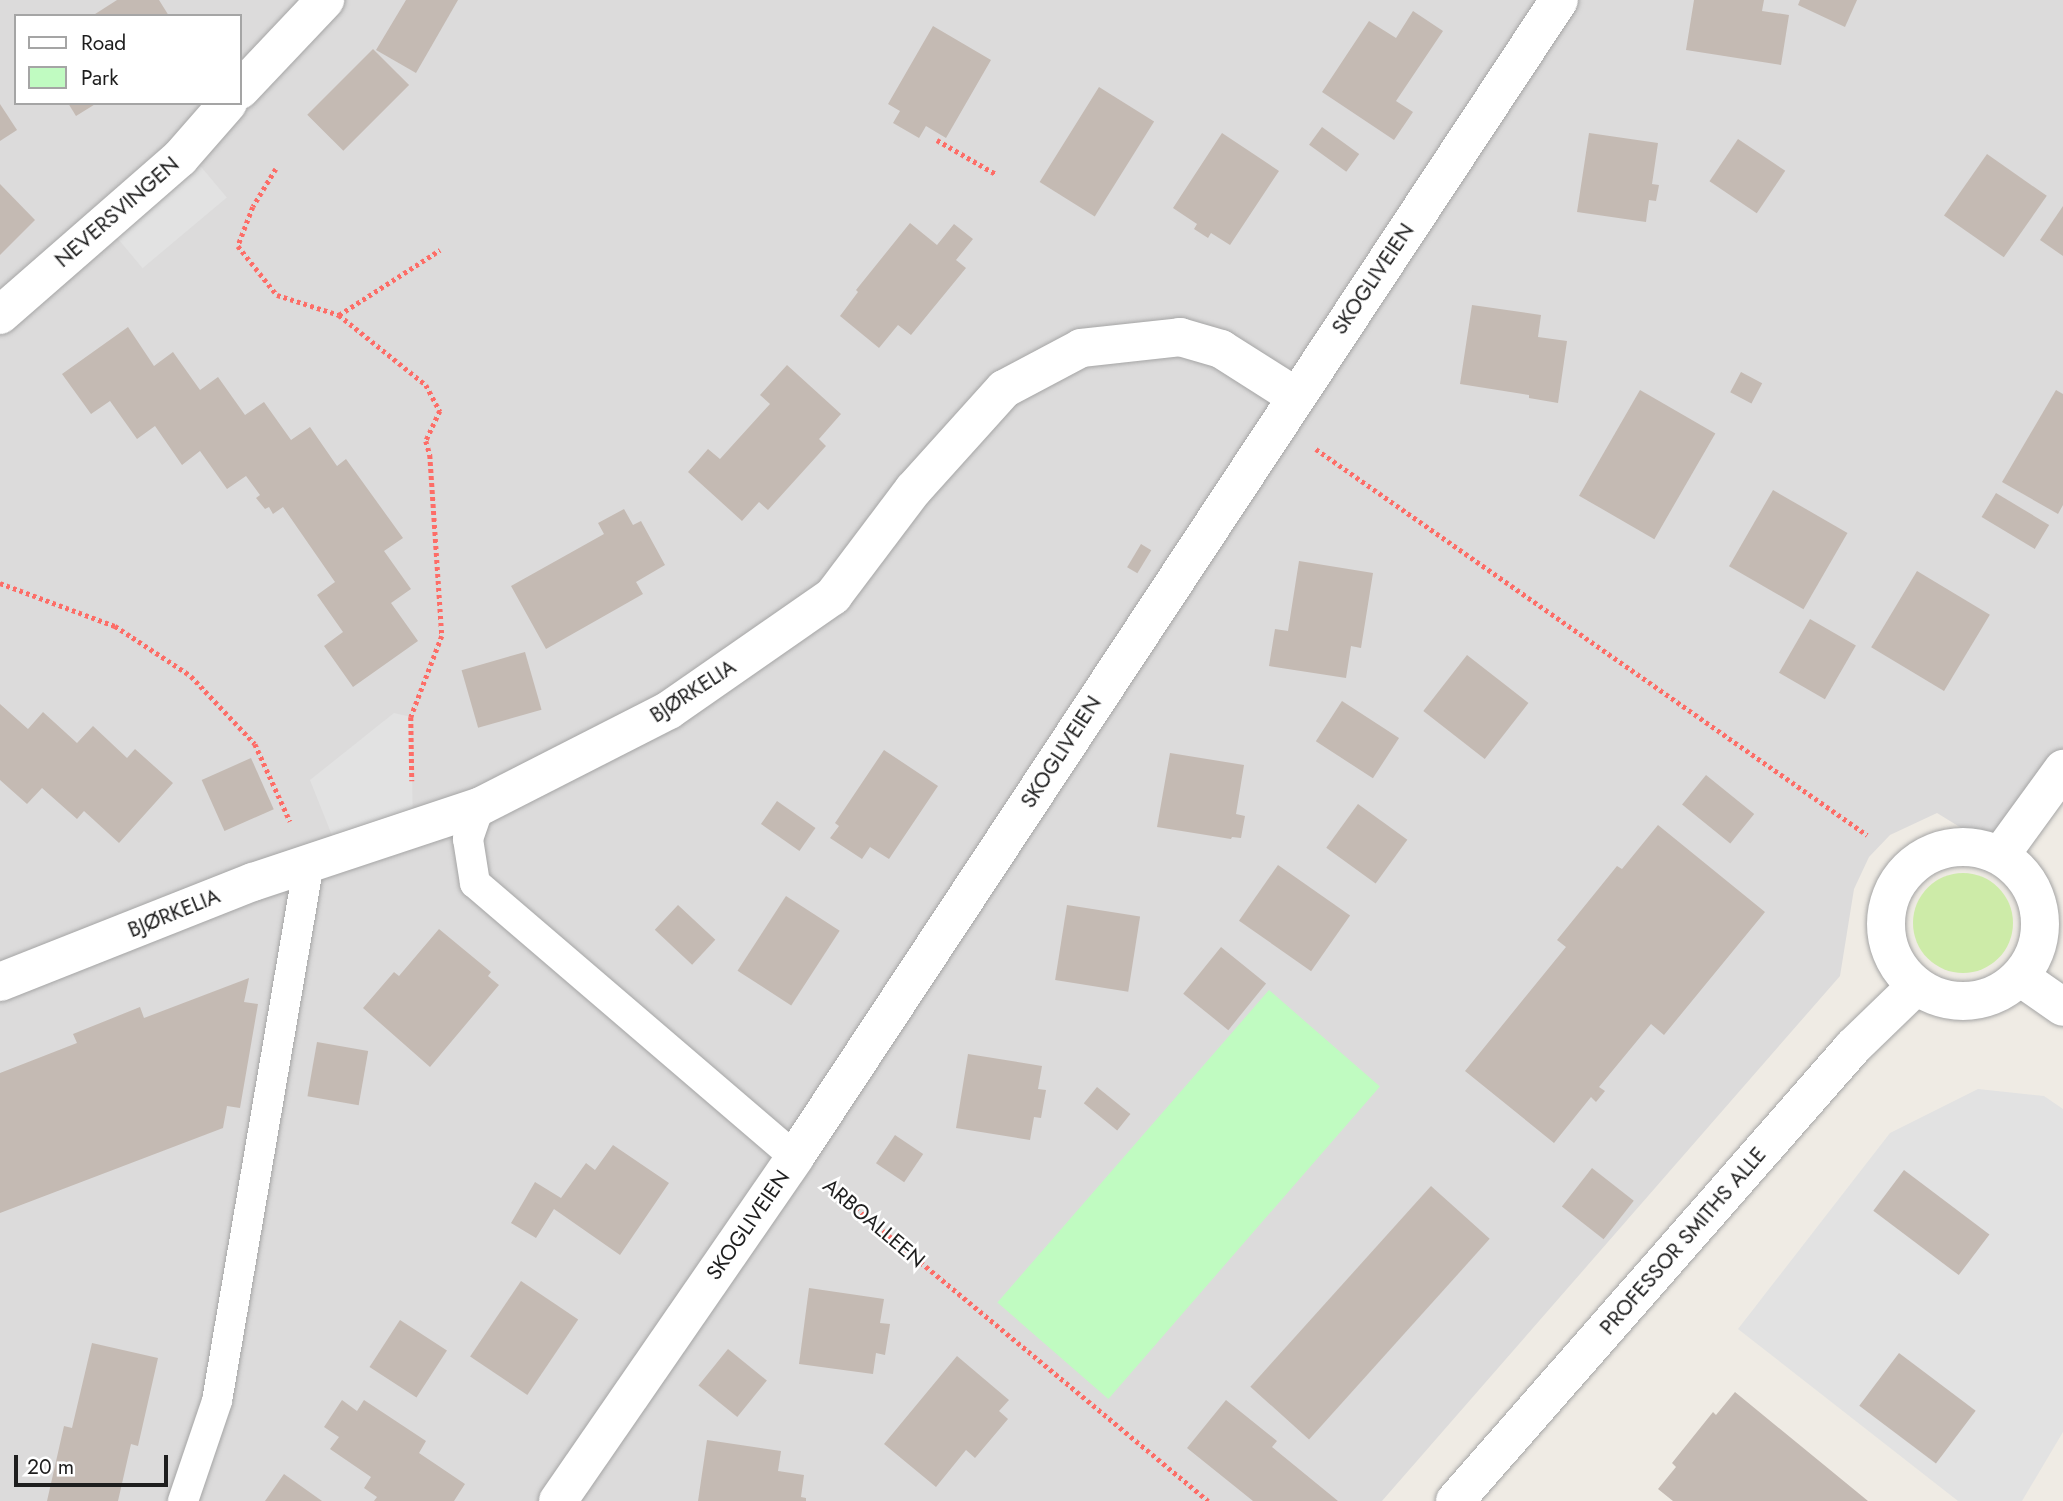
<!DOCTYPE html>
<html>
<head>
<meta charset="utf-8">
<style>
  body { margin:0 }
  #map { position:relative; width:2063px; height:1501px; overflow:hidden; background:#efebe4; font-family:Jost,sans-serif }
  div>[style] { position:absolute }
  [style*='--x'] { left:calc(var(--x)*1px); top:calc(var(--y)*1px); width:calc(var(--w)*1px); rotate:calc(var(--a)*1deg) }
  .residential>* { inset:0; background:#dcdbdb }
  .grass>* { inset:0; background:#cdeba8 }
  .round { border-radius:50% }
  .park>* { inset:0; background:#c0fbc1; transform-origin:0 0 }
  .parking>* { inset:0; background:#e2e2e2; transform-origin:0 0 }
  .building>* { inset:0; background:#c4bab3; transform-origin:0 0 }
  .path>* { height:4.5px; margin-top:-2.25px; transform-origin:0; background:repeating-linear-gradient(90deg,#fd6d67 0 3.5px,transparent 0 7px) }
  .roads { filter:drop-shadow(0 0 2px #a5a5a5) drop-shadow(0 0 2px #a5a5a5) }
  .service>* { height:30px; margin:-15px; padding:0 15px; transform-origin:15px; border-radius:15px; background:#fff }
  .minor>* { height:38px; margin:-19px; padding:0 19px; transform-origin:19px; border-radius:19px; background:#fff }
  .minor>.ring { margin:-19px; padding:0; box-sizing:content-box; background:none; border:38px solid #fff; border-radius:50% }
  span { translate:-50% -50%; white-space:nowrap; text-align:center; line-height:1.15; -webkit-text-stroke:5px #fff; paint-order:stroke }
  .street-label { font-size:21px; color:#1e1e1e }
  .legend { position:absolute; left:14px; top:14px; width:228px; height:91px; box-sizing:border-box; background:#fff; border:2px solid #a5a5a5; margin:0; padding:9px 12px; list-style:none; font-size:21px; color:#1e1e1e }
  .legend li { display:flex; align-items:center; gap:14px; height:35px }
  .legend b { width:35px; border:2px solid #a5a5a5 }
  .scale { position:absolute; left:14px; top:1455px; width:154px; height:32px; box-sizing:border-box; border:4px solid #1e1e1e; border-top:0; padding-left:9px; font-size:21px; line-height:24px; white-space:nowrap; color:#1e1e1e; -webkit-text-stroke:5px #fff; paint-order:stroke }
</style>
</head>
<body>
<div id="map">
  <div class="residential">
    <i style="clip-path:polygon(evenodd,0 0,2063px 0,2063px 769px,2002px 853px,1937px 813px,1890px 835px,1869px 857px,1854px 889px,1840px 976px,1382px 1501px,0 1501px,0 0,16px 16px,240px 16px,240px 103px,16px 103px,16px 16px)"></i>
  </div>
  <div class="grass">
    <i class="round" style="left:1913px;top:873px;width:100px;height:100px"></i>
  </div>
  <div class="park">
    <i style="left:1269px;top:990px;width:147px;height:414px;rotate:41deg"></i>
  </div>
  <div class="parking">
    <i style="left:187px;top:150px;width:62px;height:110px;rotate:50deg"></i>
    <i style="clip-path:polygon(394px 713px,411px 717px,413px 827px,339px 853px,310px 780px)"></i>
    <i style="clip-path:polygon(1978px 1089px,2044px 1096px,2063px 1109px,2063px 1432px,2022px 1501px,1958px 1501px,1738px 1329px,1890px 1133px)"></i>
  </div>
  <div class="building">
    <i style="clip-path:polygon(117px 0,159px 0,169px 16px,92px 16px)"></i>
    <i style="clip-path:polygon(406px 0,458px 0,416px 73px,376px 50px)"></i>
    <i style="clip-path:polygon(1694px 0,1764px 0,1762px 11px,1789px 15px,1781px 65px,1686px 50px)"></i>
    <i style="clip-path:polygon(1800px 0,1857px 0,1845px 27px,1798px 5px)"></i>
    <i style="clip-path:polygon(1413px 11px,1443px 31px,1396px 101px,1413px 112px,1394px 140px,1322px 92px,1369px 21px,1396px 38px)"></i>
    <i style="clip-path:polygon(933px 26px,991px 60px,946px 138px,926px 126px,919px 138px,893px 123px,900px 111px,888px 104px)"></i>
    <i style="left:373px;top:49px;width:51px;height:93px;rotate:45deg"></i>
    <i style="left:1099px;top:87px;width:65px;height:112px;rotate:32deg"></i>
    <i style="clip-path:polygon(68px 103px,97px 103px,76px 116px)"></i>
    <i style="clip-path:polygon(0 104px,17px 130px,0 141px)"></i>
    <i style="left:1322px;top:127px;width:46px;height:22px;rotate:36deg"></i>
    <i style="clip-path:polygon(1222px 133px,1279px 171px,1230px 245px,1211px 233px,1208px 238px,1194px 229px,1197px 224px,1173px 208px)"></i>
    <i style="clip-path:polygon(1589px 133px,1658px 143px,1652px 184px,1659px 185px,1656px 201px,1649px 200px,1646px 222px,1577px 212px)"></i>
    <i style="left:1738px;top:139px;width:57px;height:51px;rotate:34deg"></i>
    <i style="left:1987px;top:154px;width:73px;height:75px;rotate:35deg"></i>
    <i style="clip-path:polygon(0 184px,35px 220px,0 255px)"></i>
    <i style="clip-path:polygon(2063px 206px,2063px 256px,2040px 240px)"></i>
    <i style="clip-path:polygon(910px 223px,937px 245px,954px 224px,973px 239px,956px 260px,966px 268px,911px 335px,898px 325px,879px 348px,840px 316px,858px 292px,856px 290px)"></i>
    <i style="clip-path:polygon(1472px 305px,1541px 315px,1538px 337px,1567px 341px,1558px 403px,1529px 398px,1529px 395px,1460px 384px)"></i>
    <i style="clip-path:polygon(128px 327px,154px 366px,173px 352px,200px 390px,218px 377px,245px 415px,264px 402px,291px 440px,310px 427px,337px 466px,346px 459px,403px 538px,384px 551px,411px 589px,391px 603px,418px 641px,353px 687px,324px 646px,343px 632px,317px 595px,335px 582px,283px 507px,273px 514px,269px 507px,265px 509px,256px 498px,260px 495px,246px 476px,227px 489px,200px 451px,182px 465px,155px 426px,137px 439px,110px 401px,91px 414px,62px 374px)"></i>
    <i style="clip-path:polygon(787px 365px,841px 414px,819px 439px,826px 446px,768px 510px,759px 502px,742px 521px,688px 472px,708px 449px,720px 459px,770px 404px,760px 395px)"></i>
    <i style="left:1741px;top:372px;width:24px;height:23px;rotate:28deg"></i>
    <i style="left:1640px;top:390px;width:87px;height:122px;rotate:30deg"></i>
    <i style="clip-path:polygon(2056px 390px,2063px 394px,2063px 505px,2058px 514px,2002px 482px)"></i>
    <i style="left:1773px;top:490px;width:86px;height:88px;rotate:30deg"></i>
    <i style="left:1996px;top:493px;width:62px;height:28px;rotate:31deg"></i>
    <i style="clip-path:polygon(624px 509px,633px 525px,641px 521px,665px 565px,636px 582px,643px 594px,546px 649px,511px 586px,604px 534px,598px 523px)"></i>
    <i style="left:1141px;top:544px;width:12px;height:27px;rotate:31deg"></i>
    <i style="clip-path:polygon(1299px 561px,1373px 573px,1361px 648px,1351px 646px,1346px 678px,1269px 666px,1275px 629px,1288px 631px)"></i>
    <i style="left:1917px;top:571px;width:85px;height:89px;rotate:31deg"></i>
    <i style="left:1810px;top:619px;width:53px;height:62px;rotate:30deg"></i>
    <i style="left:525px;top:652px;width:60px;height:66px;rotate:74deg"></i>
    <i style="left:1467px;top:655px;width:78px;height:71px;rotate:38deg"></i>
    <i style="left:1342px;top:701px;width:68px;height:48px;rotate:33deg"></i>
    <i style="clip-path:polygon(0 704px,28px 729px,43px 712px,77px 743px,93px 726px,127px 758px,135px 749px,173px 783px,119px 843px,84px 811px,77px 819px,42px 788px,27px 804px,0 780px)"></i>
    <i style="clip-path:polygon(884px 750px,938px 786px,889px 859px,870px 847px,862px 859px,830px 838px,839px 826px,835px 823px)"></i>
    <i style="clip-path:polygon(1170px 753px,1244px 765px,1236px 814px,1245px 816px,1241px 838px,1232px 837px,1231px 839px,1157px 827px)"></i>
    <i style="left:251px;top:758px;width:56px;height:54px;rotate:66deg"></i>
    <i style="left:1706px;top:775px;width:62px;height:38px;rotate:39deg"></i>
    <i style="left:777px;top:801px;width:47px;height:28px;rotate:35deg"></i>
    <i style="left:1358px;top:804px;width:61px;height:54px;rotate:36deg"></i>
    <i style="clip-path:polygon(1658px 825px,1765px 912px,1664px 1035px,1651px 1024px,1599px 1087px,1605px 1091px,1596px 1102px,1591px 1097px,1554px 1143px,1465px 1071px,1566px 947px,1557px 940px,1617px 866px,1622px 869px)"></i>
    <i style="left:1278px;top:865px;width:88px;height:68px;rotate:35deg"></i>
    <i style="left:786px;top:896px;width:64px;height:89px;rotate:33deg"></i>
    <i style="left:678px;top:905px;width:51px;height:34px;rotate:43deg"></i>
    <i style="left:1067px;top:905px;width:74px;height:76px;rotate:9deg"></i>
    <i style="clip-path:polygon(439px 929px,491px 972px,488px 976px,499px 985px,430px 1067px,363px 1008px,394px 972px,399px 976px)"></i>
    <i style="left:1221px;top:947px;width:58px;height:60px;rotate:39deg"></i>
    <i style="clip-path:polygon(249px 978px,244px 1002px,258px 1004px,240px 1108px,227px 1106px,223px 1128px,0 1213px,0 1073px,77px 1043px,73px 1034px,140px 1007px,144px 1018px)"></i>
    <i style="left:317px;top:1042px;width:52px;height:55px;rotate:10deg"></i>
    <i style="clip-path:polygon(968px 1054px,1042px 1066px,1038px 1089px,1046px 1090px,1041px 1118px,1034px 1117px,1030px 1140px,956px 1128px)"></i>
    <i style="left:1097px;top:1087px;width:43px;height:21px;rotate:39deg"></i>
    <i style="left:895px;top:1135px;width:34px;height:34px;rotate:34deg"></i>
    <i style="clip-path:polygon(613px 1145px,669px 1183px,620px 1255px,554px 1209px,536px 1238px,511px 1223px,535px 1182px,561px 1198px,586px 1163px,595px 1170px)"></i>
    <i style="left:1592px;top:1168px;width:53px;height:49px;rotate:38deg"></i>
    <i style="left:1904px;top:1170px;width:107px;height:51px;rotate:37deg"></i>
    <i style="left:1431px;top:1186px;width:79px;height:270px;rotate:42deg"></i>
    <i style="left:521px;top:1281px;width:69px;height:91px;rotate:34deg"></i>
    <i style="clip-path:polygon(809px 1288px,884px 1299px,880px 1323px,890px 1324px,885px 1355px,876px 1353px,873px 1374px,799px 1364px)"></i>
    <i style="left:400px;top:1320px;width:56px;height:56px;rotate:33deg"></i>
    <i style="clip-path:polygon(92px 1343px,158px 1358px,138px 1446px,131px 1444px,118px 1501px,47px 1501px,64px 1426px,72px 1428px)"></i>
    <i style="left:728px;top:1349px;width:50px;height:47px;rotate:39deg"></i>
    <i style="left:1899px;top:1353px;width:96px;height:66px;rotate:37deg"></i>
    <i style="clip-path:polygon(957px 1356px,1009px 1400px,999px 1411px,1008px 1419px,975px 1458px,966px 1450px,936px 1487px,884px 1444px)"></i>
    <i style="clip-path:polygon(1735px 1392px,1868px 1501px,1673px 1501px,1658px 1489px,1676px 1467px,1672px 1463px,1713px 1412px,1716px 1415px)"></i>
    <i style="clip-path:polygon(342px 1400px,357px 1411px,364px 1400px,426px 1441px,419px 1453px,465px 1484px,454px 1501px,374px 1501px,377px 1497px,364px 1488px,371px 1477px,330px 1449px,339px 1437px,324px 1427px)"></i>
    <i style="clip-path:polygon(1226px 1400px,1277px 1441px,1272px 1447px,1338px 1501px,1253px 1501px,1187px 1448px)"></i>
    <i style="clip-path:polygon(707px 1440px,781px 1451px,778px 1471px,804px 1475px,801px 1497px,806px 1498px,806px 1501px,698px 1501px)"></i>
    <i style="clip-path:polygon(284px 1474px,322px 1501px,265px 1501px)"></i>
  </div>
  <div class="path">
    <i style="--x:937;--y:140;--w:68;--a:30"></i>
    <i style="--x:276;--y:169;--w:44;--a:121.2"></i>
    <i style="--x:253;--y:207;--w:42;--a:111"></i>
    <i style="--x:238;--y:246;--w:63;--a:51.5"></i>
    <i style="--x:277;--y:295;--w:65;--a:17.9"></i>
    <i style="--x:339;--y:315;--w:112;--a:38.8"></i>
    <i style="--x:426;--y:385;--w:30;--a:62"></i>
    <i style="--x:440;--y:411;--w:33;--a:115"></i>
    <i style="--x:426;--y:441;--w:15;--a:74"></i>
    <i style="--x:430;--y:455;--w:181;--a:86.2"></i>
    <i style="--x:442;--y:636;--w:87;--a:110.9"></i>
    <i style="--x:411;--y:717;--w:64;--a:89.1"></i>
    <i style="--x:339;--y:315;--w:120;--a:-32.8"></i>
    <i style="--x:1316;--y:449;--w:673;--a:35.01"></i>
    <i style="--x:0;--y:583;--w:123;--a:20.5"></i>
    <i style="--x:115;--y:626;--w:91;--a:33.3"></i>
    <i style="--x:191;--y:676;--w:93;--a:46.7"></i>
    <i style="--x:255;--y:744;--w:85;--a:65.6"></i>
    <i style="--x:829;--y:1186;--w:493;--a:39.7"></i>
  </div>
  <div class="roads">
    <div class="service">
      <i style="--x:479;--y:807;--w:34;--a:109"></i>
      <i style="--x:468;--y:839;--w:45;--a:81"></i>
      <i style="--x:475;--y:883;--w:421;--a:40.6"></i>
      <i style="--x:183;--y:1501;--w:106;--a:-71.2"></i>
      <i style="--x:217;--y:1401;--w:546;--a:-80.3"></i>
    </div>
    <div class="minor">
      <i style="--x:240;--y:90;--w:124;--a:-46.6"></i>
      <i style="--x:0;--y:315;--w:239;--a:-41.1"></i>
      <i style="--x:180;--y:158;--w:73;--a:-48.9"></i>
      <i class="ring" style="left:1886px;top:847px;width:116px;height:116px"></i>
      <i style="--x:2002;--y:853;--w:104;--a:-54"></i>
      <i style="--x:2020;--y:977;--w:52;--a:34.9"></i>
      <i style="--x:0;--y:982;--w:272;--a:-21.6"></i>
      <i style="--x:253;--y:882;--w:238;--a:-18.4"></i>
      <i style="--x:479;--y:807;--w:213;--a:-27"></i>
      <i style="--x:669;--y:710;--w:200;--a:-34.8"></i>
      <i style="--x:833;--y:596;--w:133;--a:-53"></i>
      <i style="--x:913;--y:490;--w:136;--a:-48"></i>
      <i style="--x:1004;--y:389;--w:87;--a:-28"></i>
      <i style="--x:1081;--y:348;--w:100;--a:-6.3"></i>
      <i style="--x:1180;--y:337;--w:43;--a:16.3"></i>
      <i style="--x:1221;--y:349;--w:88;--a:32.4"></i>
      <i style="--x:558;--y:1501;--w:418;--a:-55.4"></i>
      <i style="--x:795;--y:1157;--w:1386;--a:-56.56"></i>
      <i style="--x:1455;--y:1501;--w:604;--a:-48.76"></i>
      <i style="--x:1853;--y:1047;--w:88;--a:-44.1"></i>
    </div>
  </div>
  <div class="street-label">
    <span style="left:117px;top:212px;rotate:-41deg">NEVERSVINGEN</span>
    <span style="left:1373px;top:279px;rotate:-56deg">SKOGLIVEIEN</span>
    <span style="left:693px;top:691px;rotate:-33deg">BJØRKELIA</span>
    <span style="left:1061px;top:752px;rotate:-57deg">SKOGLIVEIEN</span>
    <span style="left:174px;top:913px;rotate:-22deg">BJØRKELIA</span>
    <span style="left:874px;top:1223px;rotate:40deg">ARBOALLEEN</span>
    <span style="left:748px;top:1225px;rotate:-55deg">SKOGLIVEIEN</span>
    <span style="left:1683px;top:1241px;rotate:-49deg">PROFESSOR SMITHS ALLE</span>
  </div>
  <ul class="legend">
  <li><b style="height:9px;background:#fff"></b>Road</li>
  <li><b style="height:19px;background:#c0fbc1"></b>Park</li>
  </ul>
  <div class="scale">20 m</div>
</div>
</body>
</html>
